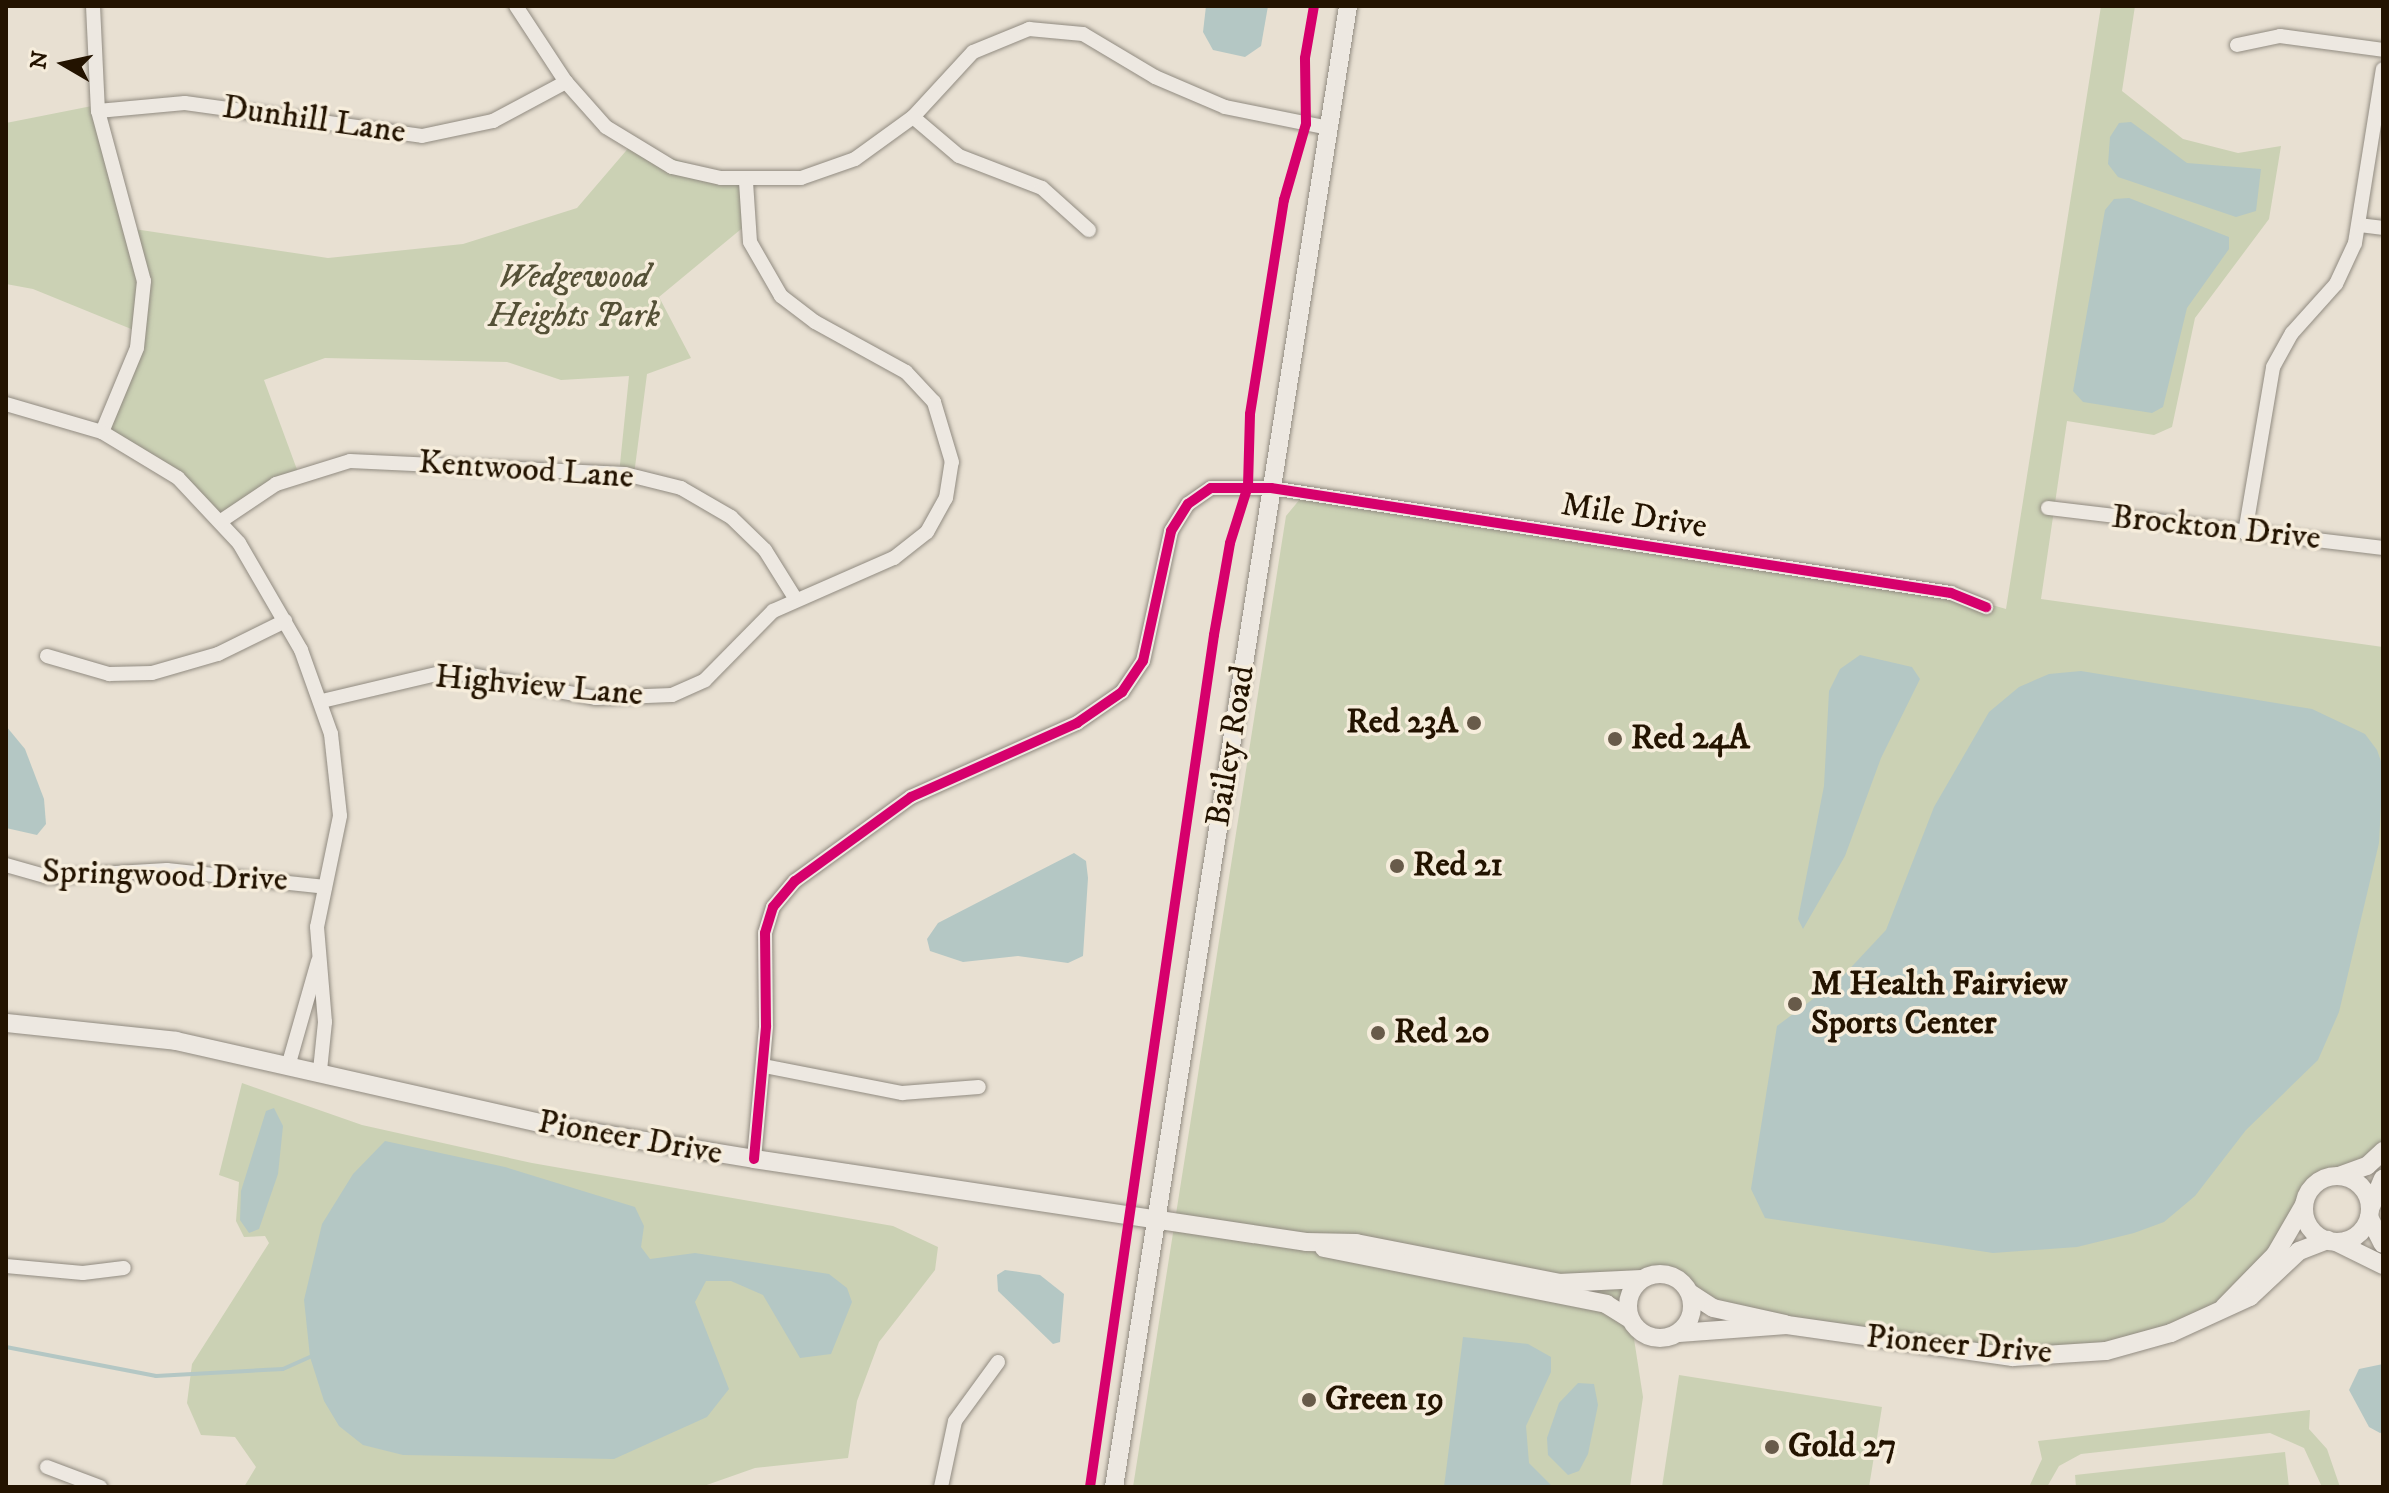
<!DOCTYPE html>
<html>
<head>
<meta charset="utf-8">
<style>
  body { margin:0 }
  #map { position:relative; width:2389px; height:1493px; overflow:hidden; background:#e8e0d2; font-family:"IM FELL DW Pica",serif }
  div>[style] { position:absolute }
  [style*='--x'] { left:calc(var(--x)*1px); top:calc(var(--y)*1px); width:calc(var(--w)*1px); rotate:calc(var(--a)*1deg) }
  .green>* { inset:0; background:#cbd1b4 }
  .water>* { inset:0; background:#b4c7c4 }
  .stream>* { height:4px; margin:-2px; padding:0 2px; transform-origin:2px; border-radius:2px; background:#b4c7c4 }
  .roads { filter:drop-shadow(0 0 2px #918b81) drop-shadow(0 0 2px #918b81) }
  .street>* { height:14px; margin:-7px; padding:0 7px; transform-origin:7px; border-radius:7px; background:#ede8e1 }
  .secondary>* { height:18px; margin:-9px; padding:0 9px; transform-origin:9px; border-radius:9px; background:#ede8e1 }
  .secondary>.ring { margin:-9px; padding:0; box-sizing:content-box; background:none; border:18px solid #ede8e1; border-radius:50% }
  .cycleway>* { height:10px; margin:-5px; padding:0 5px; transform-origin:5px; border-radius:5px; background:#d6006c }
  .dots>* { width:22px; height:22px; translate:-50% -50%; box-sizing:border-box; border:4px solid #f6eddc; border-radius:50% }
  span { translate:-50% -50%; white-space:nowrap; text-align:center; line-height:1.15; -webkit-text-stroke:7px #f6eddc; paint-order:stroke }
  .street-label { font-size:34px; color:#231300 }
  .park-label { font-size:34px; color:#555137; font-style:italic }
  .poi-label { font-size:34px; color:#231300; font-weight:700 }
  .right { translate:-100% -50%; text-align:right }
  .left { translate:0 -50%; text-align:left }
  .frame { position:absolute; inset:0; border:8px solid #231300; pointer-events:none }
  .north { position:absolute; left:24px; top:24px; width:80px; height:80px; -webkit-text-stroke:6px #f6eddc; paint-order:stroke; rotate:279deg; font-size:22px; font-weight:700; line-height:32px; text-align:center; color:#231300 }
  .north::after { content:''; display:block; margin:auto; width:28px; height:36px; background:#231300; clip-path:polygon(50% 0,100% 100%,50% 72%,0 100%) }
</style>
</head>
<body>
<div id="map">
  <div class="green">
    <i style="clip-path:polygon(2101px 6px,2135px 6px,2122px 91px,2183px 139px,2238px 153px,2281px 146px,2269px 219px,2195px 318px,2172px 427px,2154px 435px,2067px 421px,2041px 599px,2383px 647px,2383px 1151px,2316px 1184px,2241px 1288px,2171px 1333px,2049px 1357px,1741px 1312px,1671px 1276px,1646px 1277px,1628px 1300px,1643px 1397px,1630px 1487px,1133px 1487px,1286px 516px,1305px 493px,1951px 593px,2006px 609px)"></i>
    <i style="clip-path:polygon(97px 105px,134px 229px,328px 258px,463px 244px,577px 208px,631px 145px,746px 182px,746px 225px,659px 297px,691px 358px,647px 374px,634px 475px,619px 474px,629px 376px,561px 380px,507px 362px,325px 358px,264px 380px,299px 475px,221px 521px,202px 499px,102px 432px,141px 333px,33px 289px,6px 284px,6px 123px)"></i>
    <i style="clip-path:polygon(242px 1083px,362px 1125px,532px 1163px,893px 1226px,938px 1247px,935px 1270px,879px 1342px,857px 1401px,848px 1458px,755px 1468px,701px 1487px,244px 1487px,256px 1467px,235px 1437px,201px 1435px,187px 1403px,192px 1364px,269px 1243px,265px 1236px,244px 1237px,236px 1221px,239px 1182px,219px 1175px)"></i>
    <i style="clip-path:polygon(1679px 1375px,1882px 1407px,1869px 1487px,1662px 1487px)"></i>
    <i style="clip-path:polygon(2310px 1410px,2309px 1429px,2327px 1449px,2340px 1487px,2322px 1487px,2304px 1448px,2270px 1433px,2081px 1454px,2059px 1466px,2047px 1487px,2029px 1487px,2042px 1459px,2038px 1441px)"></i>
    <i style="clip-path:polygon(2285px 1452px,2289px 1487px,2076px 1487px,2075px 1475px)"></i>
  </div>
  <div class="water">
    <i style="clip-path:polygon(1206px 6px,1268px 6px,1261px 46px,1245px 57px,1213px 50px,1203px 32px)"></i>
    <i style="clip-path:polygon(2131px 122px,2187px 163px,2261px 169px,2256px 211px,2236px 217px,2118px 177px,2108px 164px,2110px 137px,2119px 123px)"></i>
    <i style="clip-path:polygon(2129px 198px,2229px 237px,2229px 249px,2187px 308px,2163px 407px,2152px 413px,2083px 402px,2073px 391px,2105px 210px,2114px 199px)"></i>
    <i style="clip-path:polygon(1860px 655px,1912px 667px,1920px 679px,1881px 758px,1845px 856px,1803px 929px,1798px 919px,1824px 786px,1829px 691px,1840px 669px)"></i>
    <i style="clip-path:polygon(2081px 671px,2312px 709px,2365px 734px,2377px 750px,2383px 767px,2379px 843px,2339px 1012px,2318px 1060px,2246px 1130px,2195px 1196px,2164px 1222px,2134px 1233px,2077px 1247px,1993px 1253px,1765px 1218px,1751px 1189px,1777px 1026px,1841px 978px,1886px 930px,1934px 807px,1989px 712px,2019px 687px,2049px 674px)"></i>
    <i style="clip-path:polygon(6px 726px,25px 749px,44px 799px,46px 824px,37px 835px,6px 828px)"></i>
    <i style="clip-path:polygon(1074px 853px,1086px 861px,1088px 878px,1083px 956px,1068px 963px,1018px 956px,963px 962px,930px 951px,927px 939px,938px 923px)"></i>
    <i style="clip-path:polygon(274px 1108px,283px 1126px,278px 1174px,259px 1229px,249px 1233px,240px 1220px,241px 1191px,266px 1111px)"></i>
    <i style="clip-path:polygon(385px 1141px,505px 1167px,635px 1207px,644px 1226px,641px 1247px,650px 1259px,695px 1253px,829px 1274px,847px 1288px,852px 1302px,831px 1354px,800px 1358px,763px 1295px,731px 1281px,706px 1281px,695px 1302px,729px 1389px,707px 1417px,614px 1459px,403px 1455px,363px 1445px,339px 1426px,324px 1401px,310px 1357px,304px 1300px,322px 1224px,353px 1174px)"></i>
    <i style="clip-path:polygon(1005px 1270px,1040px 1275px,1064px 1294px,1060px 1342px,1053px 1344px,998px 1291px,997px 1275px)"></i>
    <i style="clip-path:polygon(1463px 1337px,1528px 1344px,1551px 1357px,1551px 1372px,1526px 1426px,1529px 1463px,1553px 1487px,1444px 1487px)"></i>
    <i style="clip-path:polygon(2383px 1364px,2383px 1432px,2380px 1433px,2369px 1427px,2349px 1390px,2359px 1369px)"></i>
    <i style="clip-path:polygon(1578px 1383px,1594px 1384px,1598px 1405px,1588px 1454px,1579px 1471px,1568px 1475px,1548px 1455px,1547px 1438px,1559px 1403px)"></i>
  </div>
  <div class="stream">
    <i style="--x:6;--y:1347;--w:153;--a:10.9"></i>
    <i style="--x:156;--y:1376;--w:127;--a:-3.2"></i>
    <i style="--x:283;--y:1369;--w:30;--a:-24"></i>
  </div>
  <div class="roads">
    <div class="street">
      <i style="--x:93;--y:6;--w:105;--a:87.3"></i>
      <i style="--x:98;--y:111;--w:176;--a:74.9"></i>
      <i style="--x:144;--y:281;--w:67;--a:96"></i>
      <i style="--x:137;--y:348;--w:91;--a:112.6"></i>
      <i style="--x:516;--y:6;--w:91;--a:56.7"></i>
      <i style="--x:566;--y:82;--w:60;--a:48.4"></i>
      <i style="--x:606;--y:127;--w:77;--a:31.2"></i>
      <i style="--x:672;--y:167;--w:50;--a:12.7"></i>
      <i style="--x:721;--y:178;--w:80;--a:0"></i>
      <i style="--x:801;--y:178;--w:57;--a:-19.4"></i>
      <i style="--x:855;--y:159;--w:72;--a:-35.9"></i>
      <i style="--x:913;--y:117;--w:88;--a:-47.3"></i>
      <i style="--x:973;--y:52;--w:61;--a:-22.3"></i>
      <i style="--x:1029;--y:29;--w:54;--a:5.3"></i>
      <i style="--x:1083;--y:34;--w:84;--a:30.8"></i>
      <i style="--x:1155;--y:77;--w:76;--a:23.2"></i>
      <i style="--x:1225;--y:107;--w:106;--a:11.4"></i>
      <i style="--x:2237;--y:45;--w:44;--a:-11.8"></i>
      <i style="--x:2280;--y:36;--w:104;--a:7.7"></i>
      <i style="--x:98;--y:111;--w:87;--a:-5.3"></i>
      <i style="--x:185;--y:103;--w:239;--a:7.9"></i>
      <i style="--x:422;--y:136;--w:73;--a:-11.9"></i>
      <i style="--x:493;--y:121;--w:83;--a:-28.1"></i>
      <i style="--x:913;--y:117;--w:60;--a:40.3"></i>
      <i style="--x:959;--y:156;--w:89;--a:21.1"></i>
      <i style="--x:1042;--y:188;--w:63;--a:41.8"></i>
      <i style="--x:2359;--y:225;--w:24;--a:7"></i>
      <i style="--x:6;--y:404;--w:100;--a:16.3"></i>
      <i style="--x:102;--y:432;--w:89;--a:31.2"></i>
      <i style="--x:178;--y:478;--w:89;--a:46.8"></i>
      <i style="--x:239;--y:543;--w:124;--a:59.9"></i>
      <i style="--x:301;--y:650;--w:89;--a:70.3"></i>
      <i style="--x:331;--y:734;--w:82;--a:83.7"></i>
      <i style="--x:340;--y:816;--w:113;--a:101.7"></i>
      <i style="--x:317;--y:927;--w:95;--a:85.2"></i>
      <i style="--x:325;--y:1022;--w:48;--a:95.9"></i>
      <i style="--x:2048;--y:508;--w:337;--a:6.8"></i>
      <i style="--x:221;--y:521;--w:66;--a:-33.9"></i>
      <i style="--x:276;--y:484;--w:77;--a:-17.3"></i>
      <i style="--x:350;--y:461;--w:275;--a:2.7"></i>
      <i style="--x:625;--y:474;--w:58;--a:14"></i>
      <i style="--x:681;--y:488;--w:58;--a:30.1"></i>
      <i style="--x:731;--y:517;--w:47;--a:44.1"></i>
      <i style="--x:765;--y:550;--w:57;--a:58"></i>
      <i style="--x:2245;--y:533;--w:168;--a:-80.4"></i>
      <i style="--x:2273;--y:367;--w:39;--a:-61"></i>
      <i style="--x:2292;--y:333;--w:66;--a:-48.1"></i>
      <i style="--x:2336;--y:284;--w:45;--a:-65.1"></i>
      <i style="--x:2355;--y:243;--w:176;--a:-80.9"></i>
      <i style="--x:47;--y:656;--w:65;--a:16.2"></i>
      <i style="--x:109;--y:674;--w:43;--a:-1.3"></i>
      <i style="--x:152;--y:673;--w:69;--a:-16.1"></i>
      <i style="--x:218;--y:654;--w:75;--a:-26.2"></i>
      <i style="--x:322;--y:701;--w:130;--a:-13.3"></i>
      <i style="--x:449;--y:671;--w:149;--a:10.4"></i>
      <i style="--x:596;--y:698;--w:76;--a:-2.3"></i>
      <i style="--x:672;--y:695;--w:36;--a:-24"></i>
      <i style="--x:705;--y:680;--w:97;--a:-45.4"></i>
      <i style="--x:773;--y:611;--w:132;--a:-23.7"></i>
      <i style="--x:894;--y:558;--w:42;--a:-38.2"></i>
      <i style="--x:927;--y:532;--w:39;--a:-61"></i>
      <i style="--x:946;--y:498;--w:36;--a:-81"></i>
      <i style="--x:952;--y:462;--w:63;--a:-106.7"></i>
      <i style="--x:934;--y:402;--w:41;--a:-133"></i>
      <i style="--x:906;--y:372;--w:104;--a:-151.2"></i>
      <i style="--x:815;--y:322;--w:43;--a:-142.6"></i>
      <i style="--x:781;--y:296;--w:62;--a:-119.9"></i>
      <i style="--x:750;--y:242;--w:60;--a:-93.8"></i>
      <i style="--x:6;--y:865;--w:44;--a:15.9"></i>
      <i style="--x:48;--y:877;--w:119;--a:-3.4"></i>
      <i style="--x:167;--y:870;--w:159;--a:6.1"></i>
      <i style="--x:289;--y:1063;--w:106;--a:-74.1"></i>
      <i style="--x:764;--y:1066;--w:141;--a:11.1"></i>
      <i style="--x:902;--y:1093;--w:77;--a:-4.5"></i>
      <i style="--x:754;--y:1159;--w:134;--a:-84.8"></i>
      <i style="--x:766;--y:1026;--w:93;--a:-90.6"></i>
      <i style="--x:765;--y:933;--w:27;--a:-73"></i>
      <i style="--x:773;--y:907;--w:34;--a:-50"></i>
      <i style="--x:795;--y:881;--w:143;--a:-35.9"></i>
      <i style="--x:911;--y:797;--w:182;--a:-24"></i>
      <i style="--x:1077;--y:723;--w:55;--a:-34.6"></i>
      <i style="--x:1122;--y:692;--w:37;--a:-56"></i>
      <i style="--x:1143;--y:661;--w:133;--a:-77.8"></i>
      <i style="--x:1171;--y:531;--w:32;--a:-58"></i>
      <i style="--x:1188;--y:504;--w:28;--a:-35"></i>
      <i style="--x:1211;--y:488;--w:60;--a:0"></i>
      <i style="--x:1271;--y:488;--w:688;--a:8.78"></i>
      <i style="--x:1951;--y:593;--w:38;--a:22"></i>
      <i style="--x:6;--y:1266;--w:77;--a:5.2"></i>
      <i style="--x:83;--y:1273;--w:41;--a:-7"></i>
      <i style="--x:47;--y:1467;--w:57;--a:20.7"></i>
      <i style="--x:941;--y:1487;--w:67;--a:-78"></i>
      <i style="--x:955;--y:1421;--w:73;--a:-53.9"></i>
    </div>
    <div class="secondary">
      <i style="--x:6;--y:1023;--w:171;--a:6"></i>
      <i style="--x:176;--y:1041;--w:376;--a:12.7"></i>
      <i style="--x:543;--y:1124;--w:214;--a:9.4"></i>
      <i style="--x:754;--y:1159;--w:558;--a:8.55"></i>
      <i style="--x:1306;--y:1242;--w:50;--a:1.1"></i>
      <i style="--x:1356;--y:1243;--w:207;--a:11.1"></i>
      <i style="--x:1559;--y:1283;--w:83;--a:-2.8"></i>
      <i style="--x:2339;--y:1176;--w:30;--a:-20"></i>
      <i style="--x:2367;--y:1166;--w:22;--a:-43"></i>
      <i class="ring" style="left:2304px;top:1176px;width:48px;height:48px"></i>
      <i style="--x:2370;--y:1209;--w:33;--a:-67"></i>
      <i style="--x:2369;--y:1217;--w:30;--a:63"></i>
      <i style="--x:2336;--y:1242;--w:52;--a:26.1"></i>
      <i style="--x:1324;--y:1248;--w:288;--a:11.2"></i>
      <i style="--x:1606;--y:1304;--w:28;--a:32"></i>
      <i class="ring" style="left:1628px;top:1274px;width:46px;height:46px"></i>
      <i style="--x:1690;--y:1293;--w:27;--a:33"></i>
      <i style="--x:1713;--y:1308;--w:74;--a:12.5"></i>
      <i style="--x:2224;--y:1307;--w:73;--a:-45.6"></i>
      <i style="--x:2275;--y:1255;--w:58;--a:-59.9"></i>
      <i style="--x:1679;--y:1333;--w:108;--a:-4.2"></i>
      <i style="--x:1787;--y:1325;--w:228;--a:8.1"></i>
      <i style="--x:2013;--y:1357;--w:93;--a:-3.7"></i>
      <i style="--x:2106;--y:1351;--w:67;--a:-15.5"></i>
      <i style="--x:2171;--y:1333;--w:87;--a:-24.5"></i>
      <i style="--x:2250;--y:1297;--w:67;--a:-43.2"></i>
      <i style="--x:2299;--y:1251;--w:31;--a:-21"></i>
      <i style="--x:1114;--y:1487;--w:1499;--a:-81.02"></i>
    </div>
  </div>
  <div class="cycleway">
    <i style="--x:754;--y:1159;--w:134;--a:-84.8"></i>
    <i style="--x:766;--y:1026;--w:93;--a:-90.6"></i>
    <i style="--x:765;--y:933;--w:27;--a:-73"></i>
    <i style="--x:773;--y:907;--w:34;--a:-50"></i>
    <i style="--x:795;--y:881;--w:143;--a:-35.9"></i>
    <i style="--x:911;--y:797;--w:182;--a:-24"></i>
    <i style="--x:1077;--y:723;--w:55;--a:-34.6"></i>
    <i style="--x:1122;--y:692;--w:37;--a:-56"></i>
    <i style="--x:1143;--y:661;--w:133;--a:-77.8"></i>
    <i style="--x:1171;--y:531;--w:32;--a:-58"></i>
    <i style="--x:1188;--y:504;--w:28;--a:-35"></i>
    <i style="--x:1211;--y:488;--w:60;--a:0"></i>
    <i style="--x:1271;--y:488;--w:688;--a:8.78"></i>
    <i style="--x:1951;--y:593;--w:38;--a:22"></i>
    <i style="--x:1090;--y:1487;--w:861;--a:-81.72"></i>
    <i style="--x:1214;--y:635;--w:93;--a:-80.1"></i>
    <i style="--x:1230;--y:543;--w:60;--a:-72.5"></i>
    <i style="--x:1248;--y:486;--w:72;--a:-88.4"></i>
    <i style="--x:1250;--y:414;--w:217;--a:-81"></i>
    <i style="--x:1284;--y:200;--w:79;--a:-73.9"></i>
    <i style="--x:1306;--y:124;--w:66;--a:-90.9"></i>
    <i style="--x:1305;--y:58;--w:53;--a:-80.2"></i>
  </div>
  <div class="dots">
    <i style="left:1474px;top:723px;background:#685b4a"></i>
    <i style="left:1615px;top:739px;background:#685b4a"></i>
    <i style="left:1397px;top:866px;background:#685b4a"></i>
    <i style="left:1795px;top:1004px;background:#685b4a"></i>
    <i style="left:1378px;top:1033px;background:#685b4a"></i>
    <i style="left:1309px;top:1400px;background:#685b4a"></i>
    <i style="left:1772px;top:1447px;background:#685b4a"></i>
  </div>
  <div class="street-label">
    <span style="left:314px;top:120px;rotate:8deg">Dunhill Lane</span>
    <span style="left:526px;top:470px;rotate:4deg">Kentwood Lane</span>
    <span style="left:1634px;top:516px;rotate:9deg">Mile Drive</span>
    <span style="left:2216px;top:528px;rotate:6deg">Brockton Drive</span>
    <span style="left:539px;top:686px;rotate:5deg">Highview Lane</span>
    <span style="left:1231px;top:746px;rotate:-81deg">Bailey Road</span>
    <span style="left:165px;top:876px;rotate:2deg">Springwood Drive</span>
    <span style="left:630px;top:1138px;rotate:10deg">Pioneer Drive</span>
    <span style="left:1959px;top:1345px;rotate:5deg">Pioneer Drive</span>
  </div>
  <div class="park-label">
    <span style="left:574px;top:297px">Wedgewood<br>Heights Park</span>
  </div>
  <div class="poi-label">
    <span class="right" style="left:1458px;top:723px">Red 23A</span>
    <span class="left" style="left:1631px;top:739px">Red 24A</span>
    <span class="left" style="left:1413px;top:866px">Red 21</span>
    <span class="left" style="left:1811px;top:1004px">M Health Fairview<br>Sports Center</span>
    <span class="left" style="left:1394px;top:1033px">Red 20</span>
    <span class="left" style="left:1325px;top:1400px">Green 19</span>
    <span class="left" style="left:1788px;top:1447px">Gold 27</span>
  </div>
  <div class="frame"></div>
  <div class="north">N</div>
</div>
</body>
</html>
